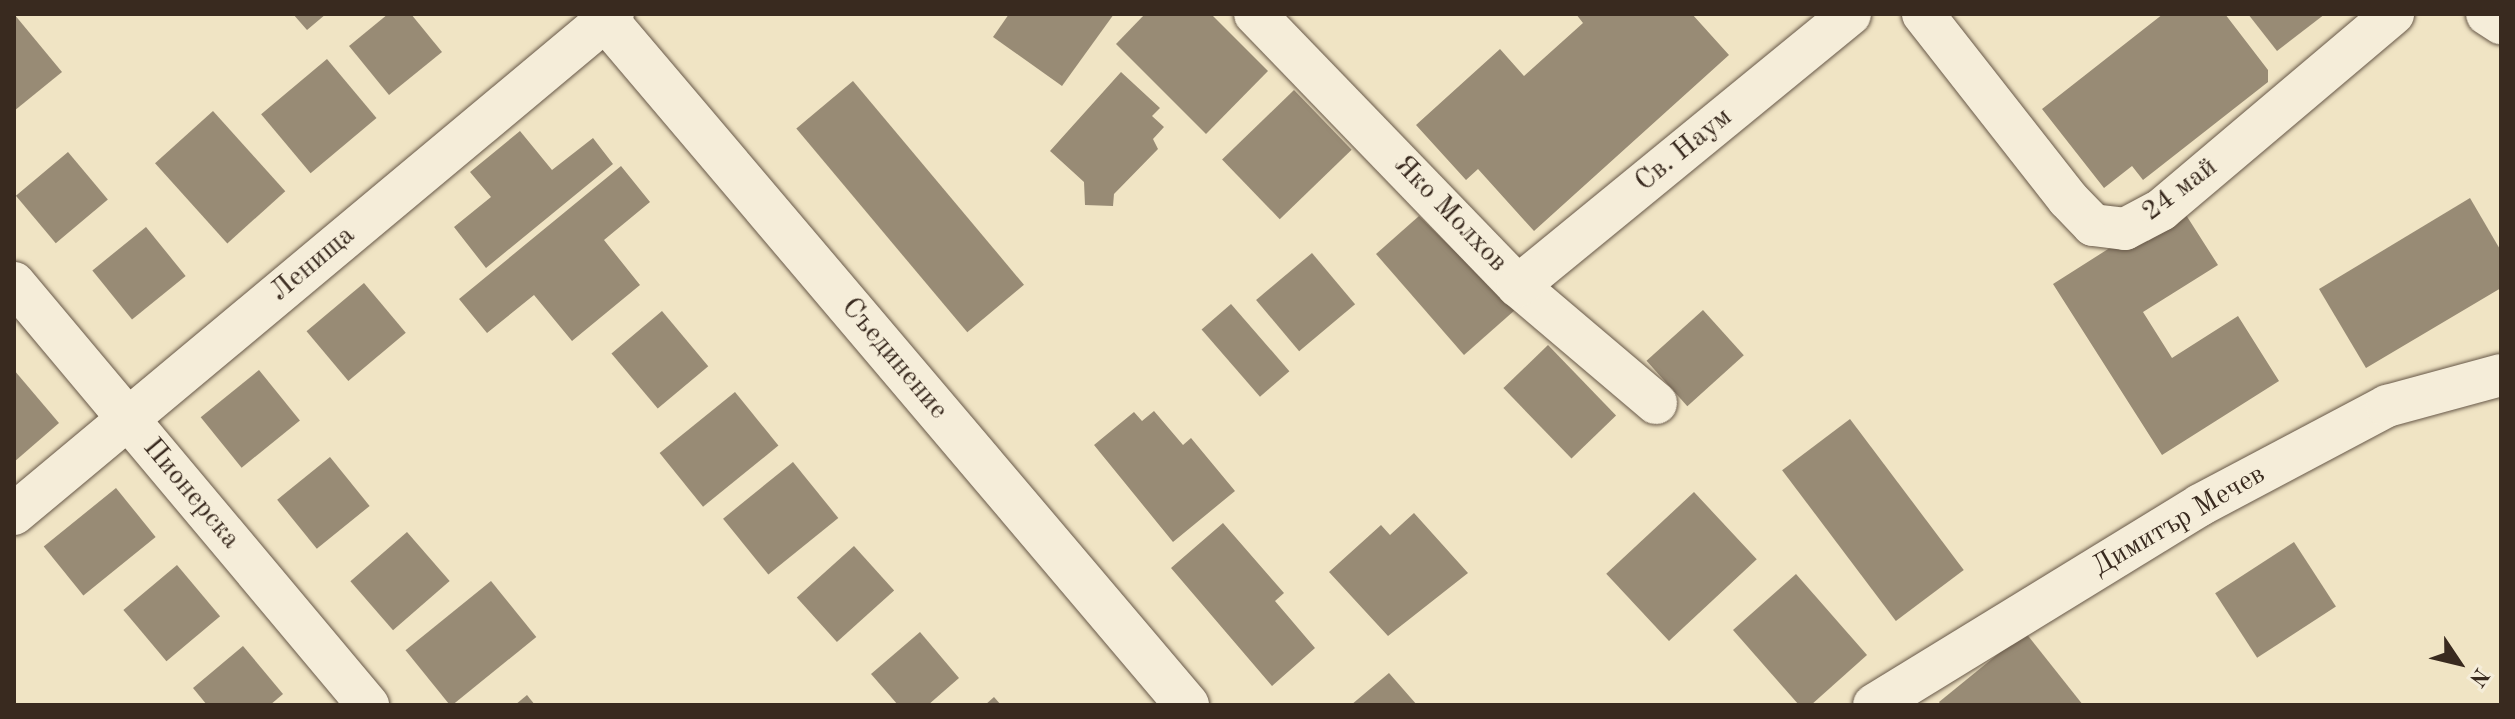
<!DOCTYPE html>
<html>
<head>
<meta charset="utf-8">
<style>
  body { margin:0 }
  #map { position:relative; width:2515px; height:719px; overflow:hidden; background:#f0e4c4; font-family:"Old Standard TT",serif }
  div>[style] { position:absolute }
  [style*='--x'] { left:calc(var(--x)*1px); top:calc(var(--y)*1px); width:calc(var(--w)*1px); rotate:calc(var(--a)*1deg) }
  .building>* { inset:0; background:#988b75; transform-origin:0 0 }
  .roads { filter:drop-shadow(0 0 2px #675848) drop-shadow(0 0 2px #675848) }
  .minor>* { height:42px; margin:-21px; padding:0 21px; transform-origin:21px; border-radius:21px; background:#f5edd9 }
  .tertiary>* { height:44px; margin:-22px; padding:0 22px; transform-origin:22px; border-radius:22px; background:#f5edd9 }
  span { translate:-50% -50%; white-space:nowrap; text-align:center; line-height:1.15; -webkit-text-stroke:6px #f5edd9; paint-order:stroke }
  .street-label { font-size:28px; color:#392a1f }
  .frame { position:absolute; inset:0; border:16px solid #392a1f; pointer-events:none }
  .north { position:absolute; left:2419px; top:623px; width:80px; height:80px; -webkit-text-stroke:6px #f5edd9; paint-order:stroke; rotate:125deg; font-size:22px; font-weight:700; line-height:32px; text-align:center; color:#392a1f }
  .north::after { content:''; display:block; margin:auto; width:28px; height:36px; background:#392a1f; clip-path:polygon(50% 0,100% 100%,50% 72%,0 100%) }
</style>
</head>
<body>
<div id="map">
  <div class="building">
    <i style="clip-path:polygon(14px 14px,62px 72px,14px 111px)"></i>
    <i style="clip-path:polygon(293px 14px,326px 14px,307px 30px)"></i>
    <i style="clip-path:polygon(388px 14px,411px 14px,442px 52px,389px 95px,349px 46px)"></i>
    <i style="clip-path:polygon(1009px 14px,1114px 14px,1062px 86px,993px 37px)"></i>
    <i style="clip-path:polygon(1145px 14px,1211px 14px,1268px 71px,1206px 134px,1116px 44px)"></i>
    <i style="clip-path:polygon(1576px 14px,1692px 14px,1729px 55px,1534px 231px,1478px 169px,1466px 180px,1416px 125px,1500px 49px,1524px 76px,1583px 23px)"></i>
    <i style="clip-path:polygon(2163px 14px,2225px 14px,2268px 70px,2268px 82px,2143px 180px,2132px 166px,2104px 188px,2042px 109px)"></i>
    <i style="clip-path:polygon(2248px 14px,2325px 14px,2277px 51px)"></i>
    <i style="left:327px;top:59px;width:77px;height:86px;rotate:50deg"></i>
    <i style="clip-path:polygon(1121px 72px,1160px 108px,1152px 116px,1164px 127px,1153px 139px,1158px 149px,1114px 194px,1113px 206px,1085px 205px,1084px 182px,1050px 151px)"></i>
    <i style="left:853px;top:81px;width:266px;height:74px;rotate:50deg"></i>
    <i style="left:1294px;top:90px;width:83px;height:100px;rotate:46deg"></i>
    <i style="left:213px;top:111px;width:108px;height:78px;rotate:48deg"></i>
    <i style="clip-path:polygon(520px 131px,552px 170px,593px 138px,613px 164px,486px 268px,454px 227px,491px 197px,470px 172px)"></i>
    <i style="left:68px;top:152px;width:62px;height:68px;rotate:50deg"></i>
    <i style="clip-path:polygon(621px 166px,650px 202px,604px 240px,640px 285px,572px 341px,534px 295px,487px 333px,459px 299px)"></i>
    <i style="clip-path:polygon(2470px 198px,2501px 251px,2501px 288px,2366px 368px,2319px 289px)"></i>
    <i style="clip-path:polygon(2179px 204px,2218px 265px,2143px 312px,2172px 358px,2238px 316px,2279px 381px,2162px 455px,2053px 284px)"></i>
    <i style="clip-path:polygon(1419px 216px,1515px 310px,1464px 355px,1376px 254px)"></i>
    <i style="left:146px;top:227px;width:63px;height:69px;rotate:51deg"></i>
    <i style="left:1312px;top:253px;width:67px;height:73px;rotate:50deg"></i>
    <i style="left:364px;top:283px;width:65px;height:75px;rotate:50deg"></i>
    <i style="left:1231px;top:304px;width:89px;height:39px;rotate:49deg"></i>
    <i style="left:1703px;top:310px;width:61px;height:76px;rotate:48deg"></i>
    <i style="left:662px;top:311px;width:72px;height:66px;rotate:50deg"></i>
    <i style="left:1548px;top:345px;width:98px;height:62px;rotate:46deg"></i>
    <i style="clip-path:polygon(14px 370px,59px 423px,14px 462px)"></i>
    <i style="left:259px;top:370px;width:65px;height:75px;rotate:51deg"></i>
    <i style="left:735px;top:392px;width:69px;height:97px;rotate:51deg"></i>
    <i style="clip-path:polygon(1154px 411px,1183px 445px,1191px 438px,1235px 491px,1173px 542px,1094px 445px,1134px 412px,1142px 421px)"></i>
    <i style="left:1850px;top:419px;width:189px;height:85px;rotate:53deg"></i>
    <i style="left:330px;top:457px;width:63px;height:68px;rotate:51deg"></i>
    <i style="left:793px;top:462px;width:72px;height:90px;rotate:51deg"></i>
    <i style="left:116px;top:488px;width:63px;height:93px;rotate:51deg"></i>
    <i style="left:1694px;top:492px;width:92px;height:120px;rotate:47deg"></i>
    <i style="clip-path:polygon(1414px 513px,1468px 573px,1388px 636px,1329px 572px,1381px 525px,1390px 535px)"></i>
    <i style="clip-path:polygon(1223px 523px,1284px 593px,1275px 601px,1315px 648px,1272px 686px,1171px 568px)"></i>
    <i style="left:407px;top:532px;width:65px;height:75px;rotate:49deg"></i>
    <i style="left:2294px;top:542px;width:77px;height:94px;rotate:57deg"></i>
    <i style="left:854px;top:546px;width:60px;height:77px;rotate:48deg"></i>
    <i style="left:177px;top:565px;width:67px;height:70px;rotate:50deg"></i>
    <i style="clip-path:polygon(1796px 574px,1867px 655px,1811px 705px,1799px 705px,1733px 630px)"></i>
    <i style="left:491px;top:581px;width:72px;height:110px;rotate:51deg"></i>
    <i style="clip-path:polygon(920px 632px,959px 678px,928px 705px,898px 705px,871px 674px)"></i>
    <i style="clip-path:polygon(2025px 632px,2083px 705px,1941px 705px,1939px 702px)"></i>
    <i style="clip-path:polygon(243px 646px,283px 694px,270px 705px,207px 705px,193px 688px)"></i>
    <i style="clip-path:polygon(1389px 673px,1417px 705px,1351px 705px)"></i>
    <i style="clip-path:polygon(527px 695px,535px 705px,515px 705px)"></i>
    <i style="clip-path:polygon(994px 697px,1001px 705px,985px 705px)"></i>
  </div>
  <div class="roads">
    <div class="minor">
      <i style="--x:1255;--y:14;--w:378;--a:46"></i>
      <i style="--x:1518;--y:286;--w:181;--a:40.3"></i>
      <i style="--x:1923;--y:14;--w:235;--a:51.9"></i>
      <i style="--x:2068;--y:199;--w:36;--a:46"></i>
      <i style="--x:2093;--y:225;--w:32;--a:7"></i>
      <i style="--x:2125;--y:229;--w:41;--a:-27.8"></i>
      <i style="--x:2161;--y:210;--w:304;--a:-40.2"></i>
      <i style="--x:2487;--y:14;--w:17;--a:33"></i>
      <i style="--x:14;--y:283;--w:551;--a:50.01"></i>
      <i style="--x:1518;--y:286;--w:429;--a:-39.3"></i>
      <i style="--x:14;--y:514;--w:780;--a:-39.85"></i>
      <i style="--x:1874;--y:705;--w:382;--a:-31.5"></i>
      <i style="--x:2200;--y:505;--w:212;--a:-27.9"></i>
      <i style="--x:2387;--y:406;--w:118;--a:-15.2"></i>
    </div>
    <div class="tertiary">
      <i style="--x:601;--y:14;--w:906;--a:49.7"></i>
    </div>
  </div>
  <div class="street-label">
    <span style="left:1684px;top:150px;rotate:-39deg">Св. Наум</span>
    <span style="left:2180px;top:190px;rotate:-37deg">24 май</span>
    <span style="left:1450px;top:214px;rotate:46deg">Яко Молхов</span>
    <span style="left:313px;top:264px;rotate:-40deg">Ленища</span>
    <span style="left:894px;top:359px;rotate:50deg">Съединение</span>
    <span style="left:191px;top:494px;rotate:50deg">Пионерска</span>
    <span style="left:2179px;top:521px;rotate:-30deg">Димитър Мечев</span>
  </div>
  <div class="frame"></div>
  <div class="north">N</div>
</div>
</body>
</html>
